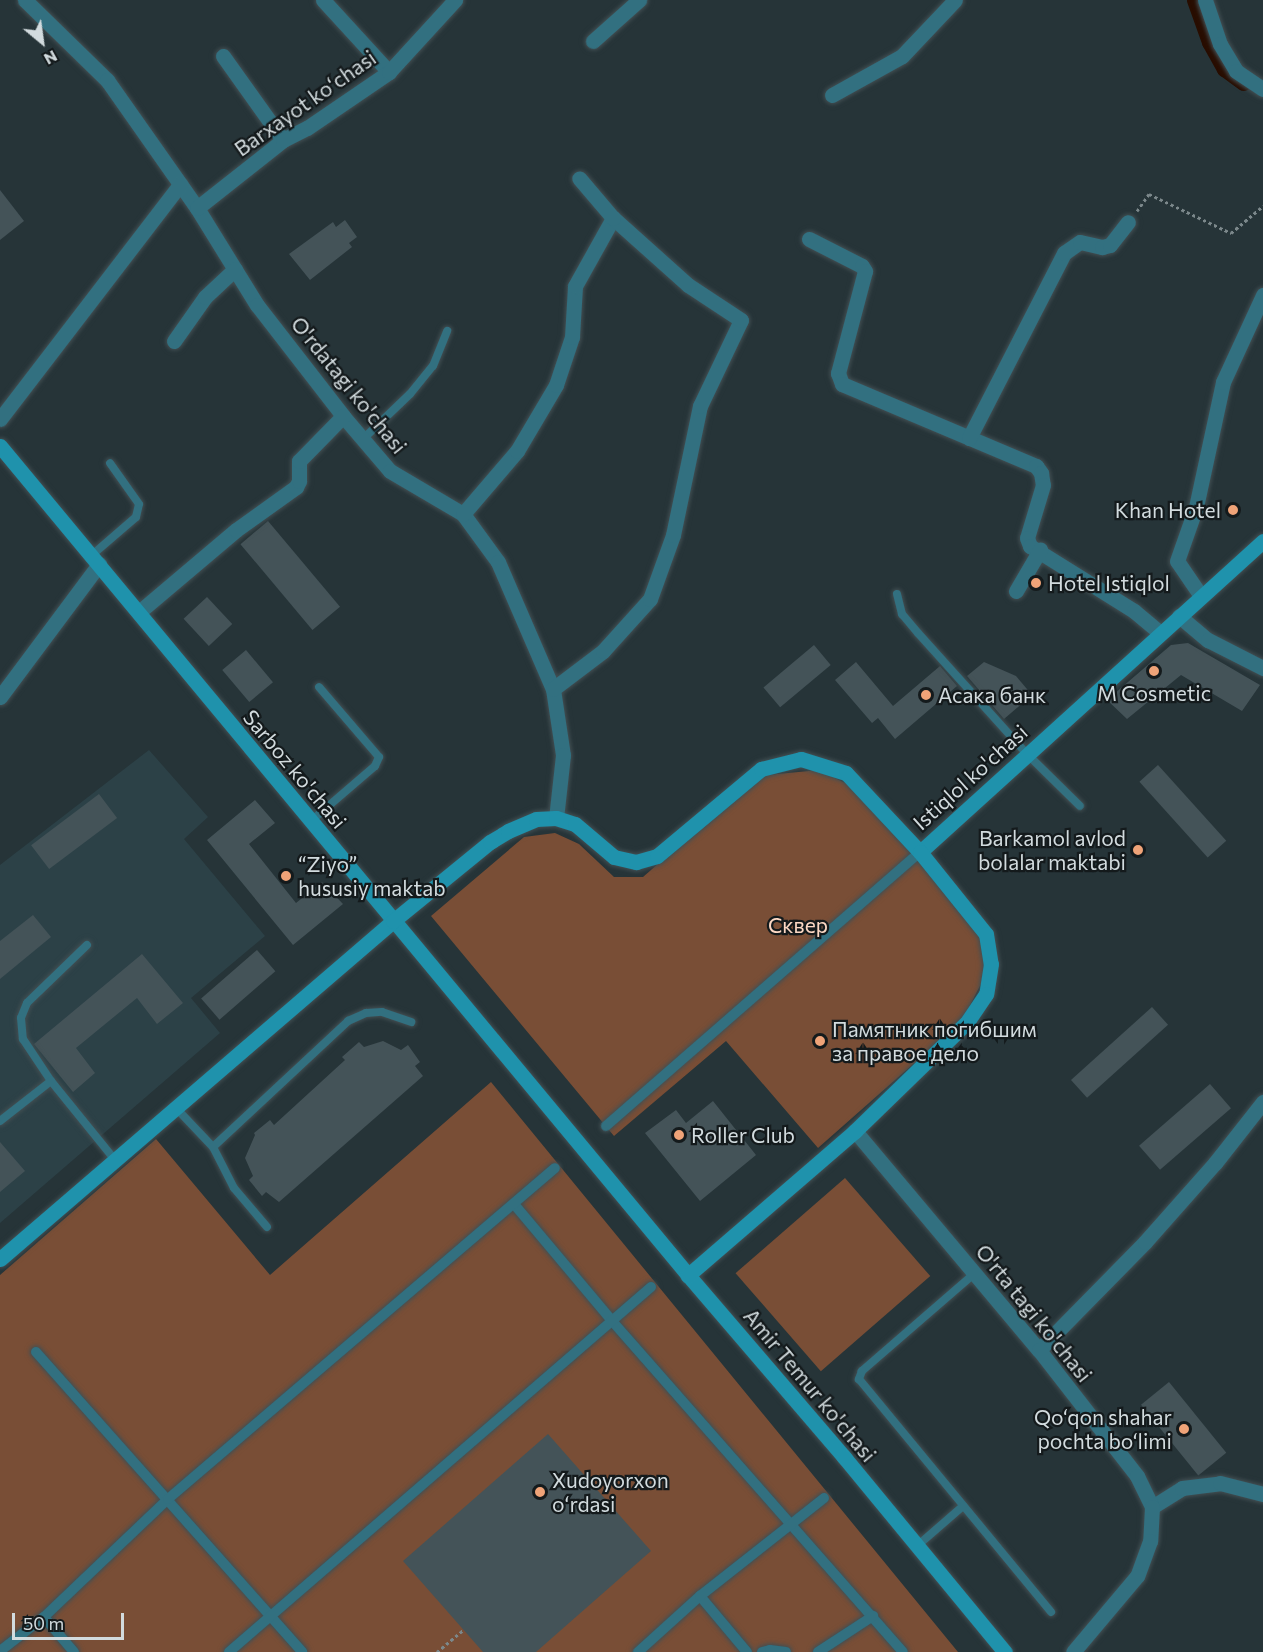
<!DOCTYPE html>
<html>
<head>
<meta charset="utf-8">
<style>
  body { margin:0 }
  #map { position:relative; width:1263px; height:1652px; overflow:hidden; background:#263438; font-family:Commissioner,sans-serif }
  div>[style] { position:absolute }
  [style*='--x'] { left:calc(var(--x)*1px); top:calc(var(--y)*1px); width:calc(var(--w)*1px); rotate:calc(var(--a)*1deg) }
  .built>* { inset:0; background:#2c4147 }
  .green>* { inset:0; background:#794e36; transform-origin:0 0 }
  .canal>* { height:15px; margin:-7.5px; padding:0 7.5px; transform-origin:7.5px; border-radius:7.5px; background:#280d00 }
  .building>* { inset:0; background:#445358; transform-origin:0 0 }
  .path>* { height:3px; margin-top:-1.5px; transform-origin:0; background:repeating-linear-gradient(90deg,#7c888b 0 3px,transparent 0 6px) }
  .roads { filter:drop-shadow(0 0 2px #424f53) drop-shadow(0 0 2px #424f53) }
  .service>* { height:8px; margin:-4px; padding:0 4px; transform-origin:4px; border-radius:4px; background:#327080 }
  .pedestrian>* { height:10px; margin:-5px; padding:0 5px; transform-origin:5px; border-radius:5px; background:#327080 }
  .minor>* { height:15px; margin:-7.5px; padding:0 7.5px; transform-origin:7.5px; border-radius:7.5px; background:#327080 }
  .tertiary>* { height:15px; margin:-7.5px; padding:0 7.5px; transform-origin:7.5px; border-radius:7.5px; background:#327080 }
  .secondary>* { height:15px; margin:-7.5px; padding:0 7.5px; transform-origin:7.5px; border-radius:7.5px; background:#1f92ac }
  .dots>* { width:16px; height:16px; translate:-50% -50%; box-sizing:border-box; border:3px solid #141a1c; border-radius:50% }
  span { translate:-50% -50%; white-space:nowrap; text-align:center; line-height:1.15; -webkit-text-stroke:4.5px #141a1c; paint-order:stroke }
  .street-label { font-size:21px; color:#d2dbde }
  .poi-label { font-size:21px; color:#d2dbde }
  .right { translate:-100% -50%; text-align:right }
  .left { translate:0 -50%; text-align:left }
  .park-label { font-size:21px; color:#fcd8c4 }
  .north { position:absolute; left:12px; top:12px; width:60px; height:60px; -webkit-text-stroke:4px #141a1c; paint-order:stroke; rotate:151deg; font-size:16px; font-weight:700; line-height:24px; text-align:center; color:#d2dbde }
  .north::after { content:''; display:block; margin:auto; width:21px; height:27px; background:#d2dbde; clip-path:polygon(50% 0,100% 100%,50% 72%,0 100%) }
  .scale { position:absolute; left:12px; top:1613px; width:112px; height:27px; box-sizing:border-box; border:3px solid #d2dbde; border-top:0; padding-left:8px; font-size:18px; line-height:21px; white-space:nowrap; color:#d2dbde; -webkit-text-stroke:4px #141a1c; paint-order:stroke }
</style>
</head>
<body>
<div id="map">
  <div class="built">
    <i style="clip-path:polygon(149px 750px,208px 817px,184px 839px,265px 936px,191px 998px,220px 1033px,0 1223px,0 865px)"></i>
  </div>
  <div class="green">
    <i style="clip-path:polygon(819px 770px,869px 795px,980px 934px,986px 974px,962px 1021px,818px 1148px,726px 1041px,614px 1136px,431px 916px,524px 837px,555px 833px,579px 844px,614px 877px,643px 877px,758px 776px)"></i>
    <i style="clip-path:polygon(491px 1082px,958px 1652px,0 1652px,0 1275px,156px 1139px,270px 1275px)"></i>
    <i style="left:845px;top:1178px;width:130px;height:145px;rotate:49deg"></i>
  </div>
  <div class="canal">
    <i style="--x:1194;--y:0;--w:45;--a:70.3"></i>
    <i style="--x:1209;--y:42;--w:31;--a:61"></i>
    <i style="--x:1224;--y:69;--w:24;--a:36"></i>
  </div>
  <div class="building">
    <i style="clip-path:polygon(0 190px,24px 221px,0 240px)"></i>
    <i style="clip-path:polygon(345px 220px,357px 237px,349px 243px,352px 247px,310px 280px,289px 254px,333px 222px,336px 227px)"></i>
    <i style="left:268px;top:521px;width:112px;height:36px;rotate:50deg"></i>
    <i style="left:207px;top:597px;width:37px;height:32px;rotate:47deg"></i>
    <i style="clip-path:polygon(1188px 643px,1260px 685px,1242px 711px,1181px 675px,1127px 719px,1107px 700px,1171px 645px)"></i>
    <i style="left:814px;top:645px;width:26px;height:66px;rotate:50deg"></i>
    <i style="left:246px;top:650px;width:42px;height:31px;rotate:50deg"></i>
    <i style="clip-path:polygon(856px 662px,893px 706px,940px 666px,957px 686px,895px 739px,878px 718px,872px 723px,835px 680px)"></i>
    <i style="clip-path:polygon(984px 662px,1016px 676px,1032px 695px,1004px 719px,967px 676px)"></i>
    <i style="left:1158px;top:765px;width:102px;height:25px;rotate:48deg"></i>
    <i style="left:99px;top:794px;width:30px;height:85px;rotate:53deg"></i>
    <i style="clip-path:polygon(255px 800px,275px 823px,249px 844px,296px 903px,322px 882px,343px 904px,293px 945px,207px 840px)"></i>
    <i style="clip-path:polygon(33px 915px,51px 937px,0 979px,0 941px)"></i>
    <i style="left:257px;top:950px;width:28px;height:74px;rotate:49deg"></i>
    <i style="clip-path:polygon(142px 954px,183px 1003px,157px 1024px,137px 998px,76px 1048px,95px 1073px,73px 1092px,34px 1044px)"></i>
    <i style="left:1152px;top:1007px;width:24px;height:109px;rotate:48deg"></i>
    <i style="clip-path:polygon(383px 1041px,401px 1050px,408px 1045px,420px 1062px,415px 1066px,423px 1076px,279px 1202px,266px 1192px,262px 1196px,249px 1180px,253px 1176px,245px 1158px,255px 1135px,254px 1133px,270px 1120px,274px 1125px,345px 1060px,342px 1057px,359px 1042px,364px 1047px)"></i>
    <i style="left:1210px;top:1084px;width:32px;height:94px;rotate:49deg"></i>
    <i style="clip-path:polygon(713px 1101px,756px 1155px,700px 1201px,645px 1133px,676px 1110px,686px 1123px)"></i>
    <i style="clip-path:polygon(0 1142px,25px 1171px,0 1192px)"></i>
    <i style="left:1169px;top:1382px;width:91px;height:36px;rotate:51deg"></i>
    <i style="clip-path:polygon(548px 1434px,651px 1551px,536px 1652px,483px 1652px,403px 1561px)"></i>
  </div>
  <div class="path">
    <i style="--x:1137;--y:211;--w:21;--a:-55"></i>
    <i style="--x:1149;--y:194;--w:91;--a:25.4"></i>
    <i style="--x:1231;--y:233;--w:42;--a:-40.2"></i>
    <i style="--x:437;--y:1652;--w:34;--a:-40"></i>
  </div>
  <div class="roads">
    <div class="service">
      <i style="--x:363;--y:439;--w:65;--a:-43.8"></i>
      <i style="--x:410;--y:394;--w:36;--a:-51"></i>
      <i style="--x:433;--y:366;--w:38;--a:-68"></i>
      <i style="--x:92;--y:555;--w:58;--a:-40.8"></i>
      <i style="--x:136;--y:517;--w:13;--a:-77"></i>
      <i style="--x:139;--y:504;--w:50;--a:-125.3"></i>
      <i style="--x:897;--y:594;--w:21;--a:76"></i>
      <i style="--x:902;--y:614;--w:25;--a:50"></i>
      <i style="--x:918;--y:633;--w:163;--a:48"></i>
      <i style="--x:1027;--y:754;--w:74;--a:44.5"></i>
      <i style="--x:311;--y:821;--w:84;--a:-40.7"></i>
      <i style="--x:375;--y:766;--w:10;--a:-66"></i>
      <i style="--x:379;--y:757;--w:92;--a:-130.6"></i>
      <i style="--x:87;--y:945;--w:83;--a:136"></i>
      <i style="--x:27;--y:1003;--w:16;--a:112"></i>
      <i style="--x:21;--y:1018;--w:21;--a:85"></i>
      <i style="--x:23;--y:1039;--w:50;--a:56.3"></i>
      <i style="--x:51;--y:1081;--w:102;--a:51"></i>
      <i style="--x:176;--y:1108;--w:54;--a:46.5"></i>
      <i style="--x:213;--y:1147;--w:46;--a:62.9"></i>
      <i style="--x:234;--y:1188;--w:51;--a:49.8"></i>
      <i style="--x:0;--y:1121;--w:65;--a:-38.1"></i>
      <i style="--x:213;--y:1147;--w:185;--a:-43"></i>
      <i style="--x:348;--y:1021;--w:20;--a:-24"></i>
      <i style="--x:366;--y:1013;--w:16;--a:-4"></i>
      <i style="--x:382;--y:1012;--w:31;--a:19"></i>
      <i style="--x:975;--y:1273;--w:150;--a:139.1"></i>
      <i style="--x:862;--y:1371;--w:9;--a:111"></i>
      <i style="--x:859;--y:1379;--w:302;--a:50.5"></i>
      <i style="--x:917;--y:1546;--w:61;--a:-41"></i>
    </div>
    <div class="pedestrian">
      <i style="--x:606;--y:1126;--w:417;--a:-41.1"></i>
      <i style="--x:514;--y:1204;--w:154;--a:50"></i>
      <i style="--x:613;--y:1322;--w:439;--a:48.7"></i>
      <i style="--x:36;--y:1352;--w:401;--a:48.4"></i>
      <i style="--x:700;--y:1596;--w:73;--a:50"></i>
      <i style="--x:44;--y:1617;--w:46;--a:49.4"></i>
      <i style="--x:0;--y:1651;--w:56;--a:-37.7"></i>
      <i style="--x:44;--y:1617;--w:171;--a:-43.6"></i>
      <i style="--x:168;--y:1499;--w:509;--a:-40.54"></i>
      <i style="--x:229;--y:1652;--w:558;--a:-40.86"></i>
      <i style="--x:638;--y:1652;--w:84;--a:-42.1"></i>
      <i style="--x:700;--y:1596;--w:158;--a:-38.3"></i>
      <i style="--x:762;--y:1652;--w:8;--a:-14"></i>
      <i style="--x:770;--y:1650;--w:16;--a:7"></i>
      <i style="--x:818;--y:1652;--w:66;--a:-33.2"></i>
    </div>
    <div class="minor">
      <i style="--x:25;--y:0;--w:115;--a:44.3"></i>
      <i style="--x:107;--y:80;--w:156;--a:54.9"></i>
      <i style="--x:197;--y:208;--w:114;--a:58.3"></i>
      <i style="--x:257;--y:305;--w:140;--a:52.2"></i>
      <i style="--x:343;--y:416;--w:72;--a:49.5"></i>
      <i style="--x:390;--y:471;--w:85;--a:30.5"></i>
      <i style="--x:463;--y:514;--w:59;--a:53.9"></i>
      <i style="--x:498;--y:562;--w:138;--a:66.6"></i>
      <i style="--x:553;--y:689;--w:67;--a:81.4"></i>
      <i style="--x:563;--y:755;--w:63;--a:96.3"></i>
      <i style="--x:323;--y:0;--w:98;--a:47.5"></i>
      <i style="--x:1205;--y:0;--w:46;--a:71.2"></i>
      <i style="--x:1220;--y:44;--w:31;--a:59"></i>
      <i style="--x:1236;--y:71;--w:32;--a:34"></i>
      <i style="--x:593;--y:41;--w:62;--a:-41.7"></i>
      <i style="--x:223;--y:56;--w:103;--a:54.5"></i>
      <i style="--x:832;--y:95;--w:80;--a:-29.1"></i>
      <i style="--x:902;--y:56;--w:77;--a:-46.6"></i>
      <i style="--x:197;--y:208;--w:110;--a:-38.3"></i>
      <i style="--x:283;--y:140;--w:27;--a:-27"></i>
      <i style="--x:307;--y:128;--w:99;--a:-34.3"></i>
      <i style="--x:389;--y:72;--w:98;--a:-47.5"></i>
      <i style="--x:809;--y:239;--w:59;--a:27"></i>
      <i style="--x:862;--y:266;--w:6;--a:59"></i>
      <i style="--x:865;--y:271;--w:106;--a:104.8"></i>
      <i style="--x:838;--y:373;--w:12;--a:70"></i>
      <i style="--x:842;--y:384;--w:211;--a:22.9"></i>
      <i style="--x:1036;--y:466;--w:9;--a:54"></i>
      <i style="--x:1041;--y:473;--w:12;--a:81"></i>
      <i style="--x:1043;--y:485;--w:55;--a:106.8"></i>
      <i style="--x:1027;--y:538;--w:9;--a:69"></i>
      <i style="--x:1030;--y:546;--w:123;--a:32"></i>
      <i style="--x:1134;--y:611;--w:34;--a:40"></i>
      <i style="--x:174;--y:341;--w:54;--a:-54.8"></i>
      <i style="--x:205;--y:297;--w:41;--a:-43"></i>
      <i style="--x:0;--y:419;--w:296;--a:-52.5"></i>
      <i style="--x:969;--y:438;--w:208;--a:-62.8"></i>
      <i style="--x:1064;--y:253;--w:19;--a:-35"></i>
      <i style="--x:1080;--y:242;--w:23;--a:13"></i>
      <i style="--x:1102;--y:247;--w:8;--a:-14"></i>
      <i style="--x:1110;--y:245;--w:29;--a:-52"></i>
      <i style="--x:463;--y:514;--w:83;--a:-49.4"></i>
      <i style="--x:517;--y:451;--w:77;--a:-59.4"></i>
      <i style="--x:556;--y:385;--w:51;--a:-71.6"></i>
      <i style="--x:572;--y:337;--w:51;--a:-86.6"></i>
      <i style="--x:575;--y:286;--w:78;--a:-60.8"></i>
      <i style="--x:1016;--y:591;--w:48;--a:-59.7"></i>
      <i style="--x:1201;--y:596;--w:42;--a:-124.4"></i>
      <i style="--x:1177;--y:561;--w:57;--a:-70.6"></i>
      <i style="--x:1196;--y:507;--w:128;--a:-77.8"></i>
      <i style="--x:1223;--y:382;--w:96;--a:-65.3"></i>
      <i style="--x:139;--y:612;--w:127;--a:-40.2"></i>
      <i style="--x:236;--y:530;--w:74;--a:-35.6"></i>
      <i style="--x:296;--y:487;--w:7;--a:-63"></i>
      <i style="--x:299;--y:481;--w:20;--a:-90"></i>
      <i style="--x:299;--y:461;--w:63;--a:-45.6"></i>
      <i style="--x:1179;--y:616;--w:38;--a:40"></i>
      <i style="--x:1208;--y:640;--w:62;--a:27"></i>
      <i style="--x:553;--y:689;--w:63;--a:-37.2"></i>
      <i style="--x:603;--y:651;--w:70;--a:-47.9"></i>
      <i style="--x:650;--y:599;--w:68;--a:-70.2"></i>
      <i style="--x:673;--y:535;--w:132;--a:-78.2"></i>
      <i style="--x:700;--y:406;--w:95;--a:-64.5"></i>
      <i style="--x:741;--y:320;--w:64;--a:-146.6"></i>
      <i style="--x:688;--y:285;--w:101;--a:-138.2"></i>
      <i style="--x:613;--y:218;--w:52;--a:-130.4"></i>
      <i style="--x:0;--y:697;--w:166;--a:-53.3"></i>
      <i style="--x:1039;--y:1350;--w:151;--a:-45.5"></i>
      <i style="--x:1145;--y:1242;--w:106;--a:-48.5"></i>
      <i style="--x:1215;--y:1163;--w:78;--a:-51.8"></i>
      <i style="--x:1152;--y:1507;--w:36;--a:-32"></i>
      <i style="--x:1182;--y:1488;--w:38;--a:-7"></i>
      <i style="--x:1220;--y:1483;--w:44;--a:14.3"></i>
    </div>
    <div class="tertiary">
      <i style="--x:855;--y:1131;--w:286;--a:50"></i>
      <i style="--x:1039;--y:1350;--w:160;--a:52.1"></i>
      <i style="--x:1137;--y:1476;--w:34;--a:64"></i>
      <i style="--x:1152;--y:1507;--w:34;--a:93"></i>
      <i style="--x:1150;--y:1541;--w:37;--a:110"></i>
      <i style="--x:1137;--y:1576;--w:99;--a:130.1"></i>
    </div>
    <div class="secondary">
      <i style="--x:0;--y:446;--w:1077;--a:50.31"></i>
      <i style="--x:688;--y:1275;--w:240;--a:49.4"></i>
      <i style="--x:844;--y:1457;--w:253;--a:50.5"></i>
      <i style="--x:920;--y:852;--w:463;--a:-42.2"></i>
      <i style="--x:0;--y:1259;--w:518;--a:-40.7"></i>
      <i style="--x:393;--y:921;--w:125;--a:-39.2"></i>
      <i style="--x:490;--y:842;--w:21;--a:-31"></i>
      <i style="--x:508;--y:831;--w:30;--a:-23"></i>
      <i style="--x:536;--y:819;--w:20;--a:-3"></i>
      <i style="--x:556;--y:818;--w:20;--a:18"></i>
      <i style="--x:575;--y:824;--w:51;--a:40.2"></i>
      <i style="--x:614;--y:857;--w:23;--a:13"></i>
      <i style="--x:636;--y:862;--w:22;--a:-16"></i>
      <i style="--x:657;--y:856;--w:136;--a:-39.9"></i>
      <i style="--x:761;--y:769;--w:41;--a:-14"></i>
      <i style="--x:801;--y:759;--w:47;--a:17.3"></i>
      <i style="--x:846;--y:773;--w:108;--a:46.9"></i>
      <i style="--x:920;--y:852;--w:105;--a:51.2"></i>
      <i style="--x:986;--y:934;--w:30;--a:81"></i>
      <i style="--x:991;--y:964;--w:30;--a:99"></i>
      <i style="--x:986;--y:994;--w:32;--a:124"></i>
      <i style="--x:968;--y:1021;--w:158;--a:135.8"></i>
      <i style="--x:855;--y:1131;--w:221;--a:139.2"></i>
    </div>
  </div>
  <div class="dots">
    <i style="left:1233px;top:510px;background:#efa378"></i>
    <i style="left:1036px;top:583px;background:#efa378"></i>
    <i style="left:1154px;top:671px;background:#efa378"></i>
    <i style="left:926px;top:695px;background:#efa378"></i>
    <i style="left:1138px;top:850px;background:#efa378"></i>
    <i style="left:286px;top:876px;background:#efa378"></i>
    <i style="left:820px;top:1041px;background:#efa378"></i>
    <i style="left:679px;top:1135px;background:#efa378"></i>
    <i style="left:1184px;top:1429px;background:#efa378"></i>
    <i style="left:540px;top:1492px;background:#efa378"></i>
  </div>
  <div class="street-label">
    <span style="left:305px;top:103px;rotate:-35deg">Barxayot koʻchasi</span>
    <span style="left:349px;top:385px;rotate:51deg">O'rdatagi ko'chasi</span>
    <span style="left:295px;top:769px;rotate:50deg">Sarboz ko'chasi</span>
    <span style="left:970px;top:777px;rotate:-42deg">Istiqlol ko'chasi</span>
    <span style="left:1034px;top:1313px;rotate:51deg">O'rta tagi ko'chasi</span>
    <span style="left:810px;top:1385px;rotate:50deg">Amir Temur ko'chasi</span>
  </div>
  <div class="poi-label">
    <span class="right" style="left:1221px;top:510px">Khan Hotel</span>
    <span class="left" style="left:1048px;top:583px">Hotel Istiqlol</span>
    <span style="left:1154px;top:693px">M Cosmetic</span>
    <span class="left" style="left:938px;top:695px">Асака банк</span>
    <span class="right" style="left:1126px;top:850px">Barkamol avlod<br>bolalar maktabi</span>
    <span class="left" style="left:298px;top:876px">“Ziyo”<br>hususiy maktab</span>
    <span class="left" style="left:832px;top:1041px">Памятник погибшим<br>за правое дело</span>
    <span class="left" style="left:691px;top:1135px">Roller Club</span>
    <span class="right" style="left:1172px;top:1429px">Qo‘qon shahar<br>pochta bo‘limi</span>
    <span class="left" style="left:552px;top:1492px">Xudoyorxon<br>oʻrdasi</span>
  </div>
  <div class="park-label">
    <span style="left:798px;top:925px">Сквер</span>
  </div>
  <div class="north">N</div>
  <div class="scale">50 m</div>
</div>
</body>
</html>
